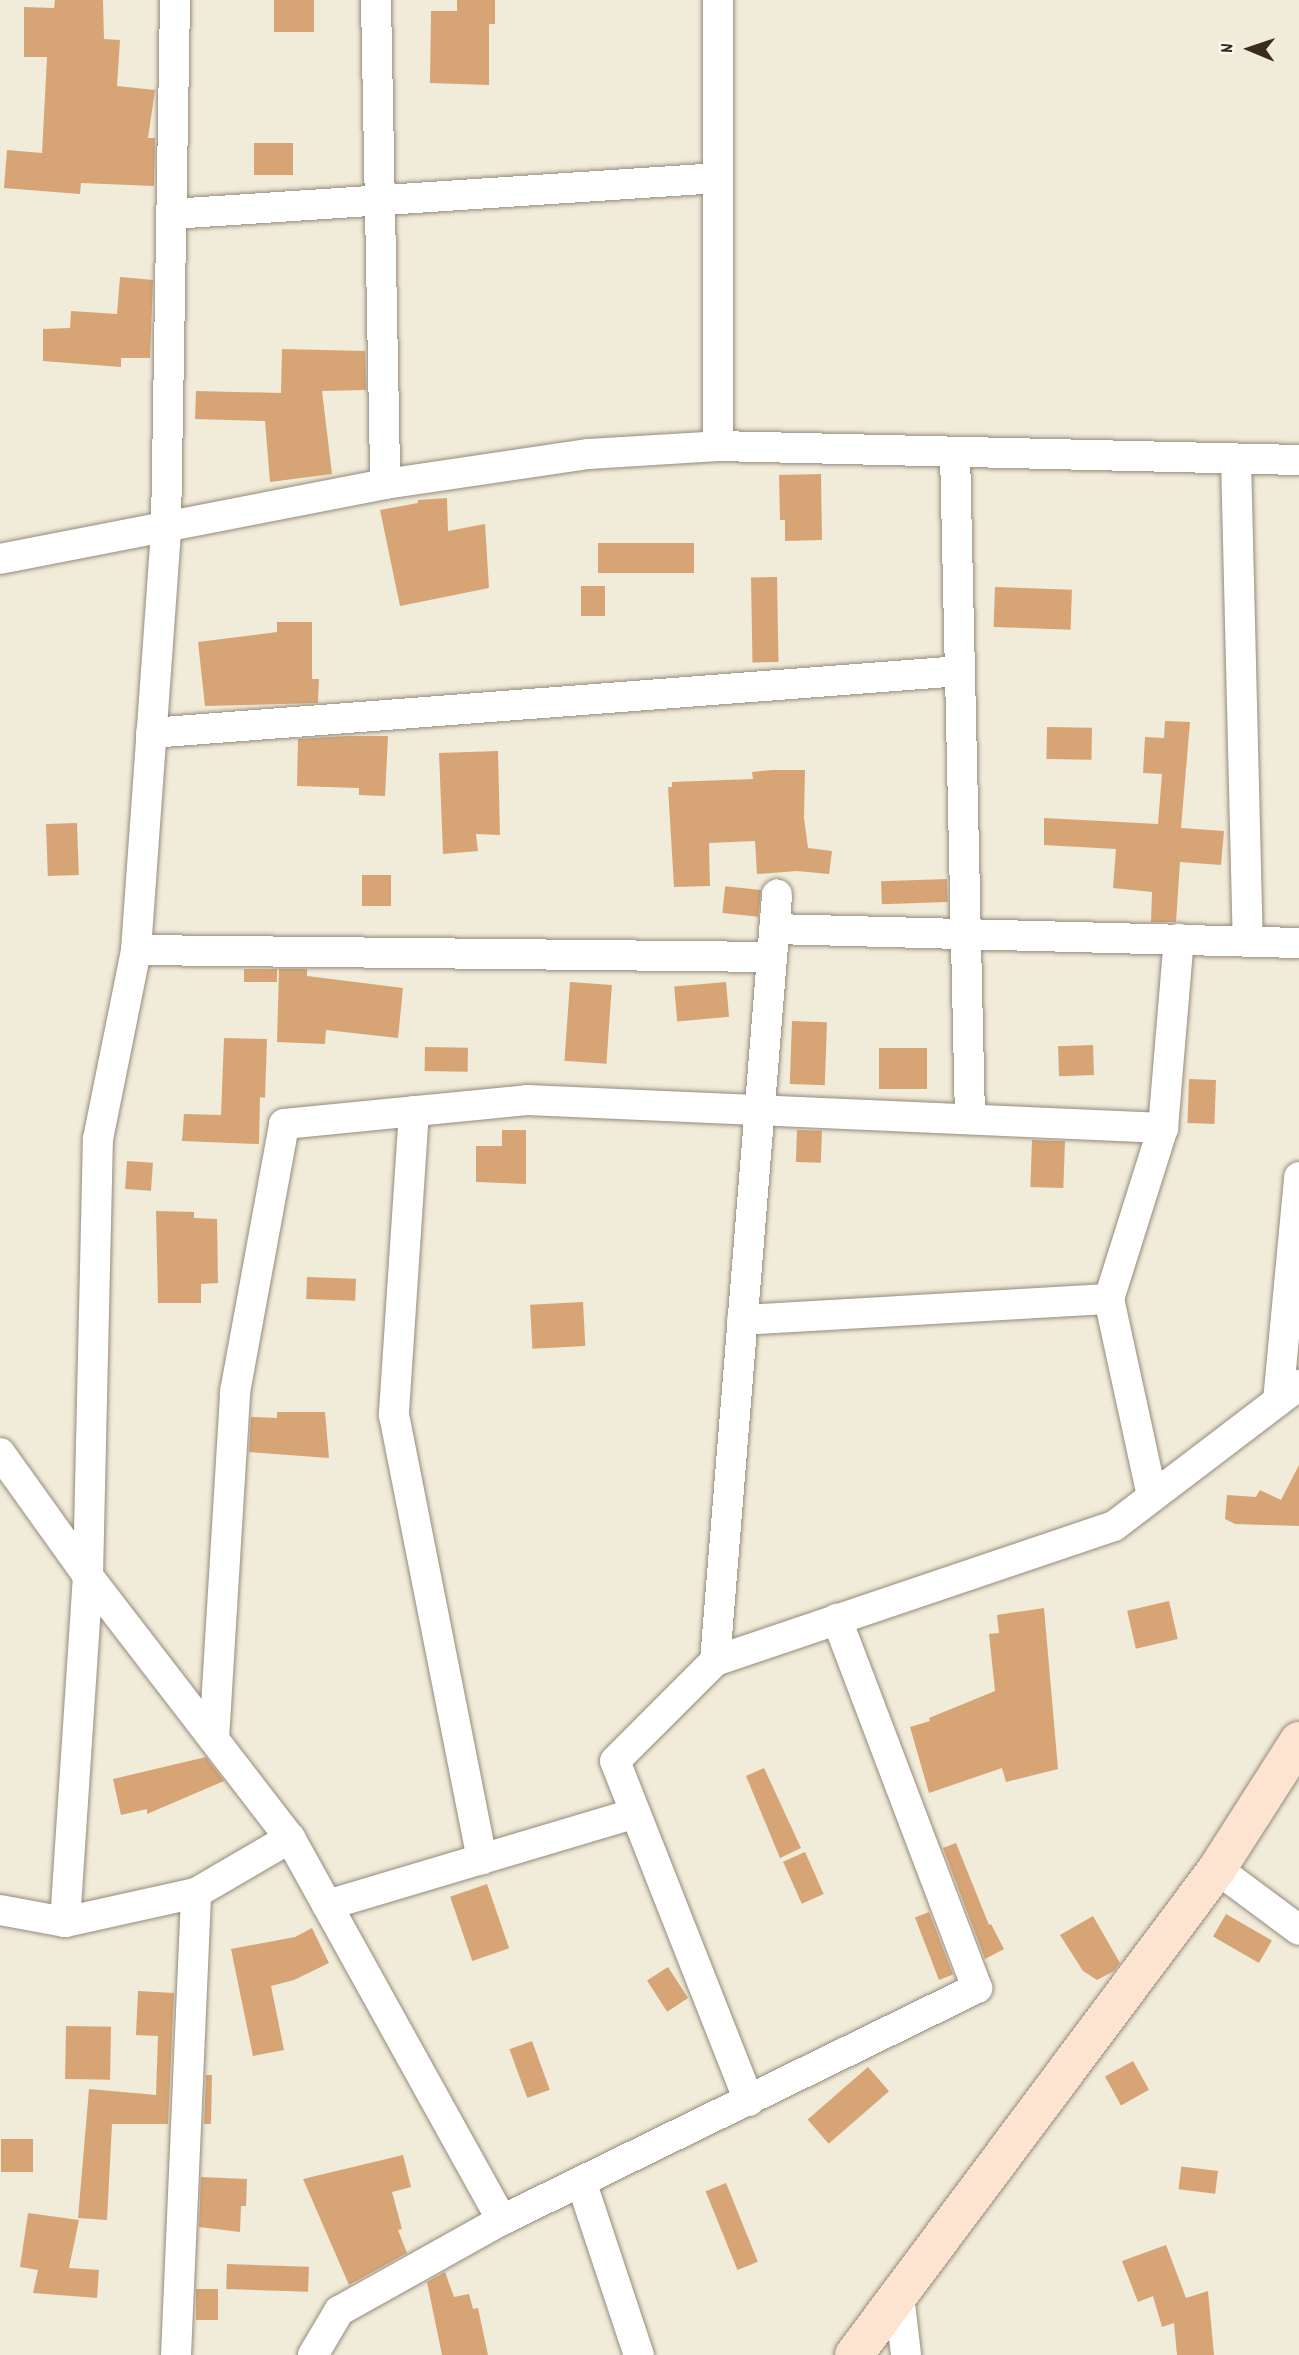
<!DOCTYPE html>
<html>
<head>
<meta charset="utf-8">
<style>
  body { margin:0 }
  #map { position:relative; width:1299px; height:2355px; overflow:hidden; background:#f1ebd9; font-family:Dekko,sans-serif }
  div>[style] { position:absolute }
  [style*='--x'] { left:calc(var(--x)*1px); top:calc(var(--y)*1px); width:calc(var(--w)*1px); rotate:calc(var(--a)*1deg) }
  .building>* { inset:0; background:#d7a575; transform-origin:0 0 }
  .roads { filter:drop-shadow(0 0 2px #968a7c) drop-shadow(0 0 2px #968a7c) }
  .street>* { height:30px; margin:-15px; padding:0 15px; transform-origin:15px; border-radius:15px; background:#fff }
  .secondary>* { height:38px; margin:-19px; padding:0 19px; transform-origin:19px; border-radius:19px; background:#fde4d1 }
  span { translate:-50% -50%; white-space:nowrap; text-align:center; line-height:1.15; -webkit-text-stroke:5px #f6f6f2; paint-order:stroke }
  .north { position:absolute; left:1215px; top:14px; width:70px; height:70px; -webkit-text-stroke:5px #f6f6f2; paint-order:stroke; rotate:272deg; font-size:19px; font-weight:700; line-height:28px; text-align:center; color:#3b2a1e }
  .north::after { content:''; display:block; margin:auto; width:24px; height:32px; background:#3b2a1e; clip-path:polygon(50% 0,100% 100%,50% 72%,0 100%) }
</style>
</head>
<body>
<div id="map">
  <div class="building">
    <i style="clip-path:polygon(55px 0,103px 0,104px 39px,120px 40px,117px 86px,155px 90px,148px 138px,155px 138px,154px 186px,81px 183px,80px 194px,4px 188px,7px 150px,42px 153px,47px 57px,24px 57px,24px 7px,54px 8px)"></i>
    <i style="left:274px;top:0;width:40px;height:32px"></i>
    <i style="clip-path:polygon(457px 0,495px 0,495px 24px,489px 24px,489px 85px,430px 83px,431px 11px,457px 11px)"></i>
    <i style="left:293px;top:143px;width:32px;height:39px;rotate:90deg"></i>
    <i style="clip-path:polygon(120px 277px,153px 280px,150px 358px,121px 358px,121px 367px,43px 361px,43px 329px,70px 328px,71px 311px,117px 314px)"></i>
    <i style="clip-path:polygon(282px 349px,365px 351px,366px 390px,322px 391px,332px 474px,270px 482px,265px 421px,195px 419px,196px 391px,281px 393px)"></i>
    <i style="clip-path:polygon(821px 474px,822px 540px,785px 541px,785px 520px,780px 520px,779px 475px)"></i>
    <i style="clip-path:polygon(447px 498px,448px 531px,485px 524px,489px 588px,400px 606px,380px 510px,418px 503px,418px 500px)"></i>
    <i style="left:694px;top:543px;width:30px;height:96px;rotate:90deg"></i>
    <i style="left:777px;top:577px;width:85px;height:26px;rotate:89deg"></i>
    <i style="left:581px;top:586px;width:24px;height:30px"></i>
    <i style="left:995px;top:587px;width:77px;height:40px;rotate:2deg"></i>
    <i style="clip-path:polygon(277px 622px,312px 622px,312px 679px,319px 679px,318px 703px,205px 706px,198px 642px,277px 632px)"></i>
    <i style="clip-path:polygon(1165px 721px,1190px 722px,1181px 828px,1224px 831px,1221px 865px,1180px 862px,1176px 922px,1151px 922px,1152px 892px,1113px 888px,1116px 849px,1044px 845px,1044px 818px,1158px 824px,1162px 774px,1143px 773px,1145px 737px,1164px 738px)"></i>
    <i style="left:1047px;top:727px;width:45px;height:32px;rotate:1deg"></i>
    <i style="clip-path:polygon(346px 736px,388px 736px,385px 796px,359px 795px,359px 788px,297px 786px,298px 739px)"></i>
    <i style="clip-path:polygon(498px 751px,500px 835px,476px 834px,478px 851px,443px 854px,439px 753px)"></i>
    <i style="clip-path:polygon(773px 770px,805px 770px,804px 818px,808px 848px,832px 851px,829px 874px,797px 871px,757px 874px,755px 841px,709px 843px,710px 886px,674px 887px,668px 787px,672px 787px,672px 782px,753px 779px,752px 772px)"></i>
    <i style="left:77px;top:823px;width:52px;height:31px;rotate:88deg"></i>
    <i style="left:362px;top:875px;width:29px;height:31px"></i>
    <i style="left:947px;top:879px;width:23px;height:66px;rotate:88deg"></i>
    <i style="left:761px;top:890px;width:27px;height:36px;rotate:96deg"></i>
    <i style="left:244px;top:969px;width:33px;height:13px"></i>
    <i style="clip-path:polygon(279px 969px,307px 969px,307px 976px,403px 988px,398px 1038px,326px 1030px,325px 1044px,277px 1042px)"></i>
    <i style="left:570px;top:982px;width:42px;height:79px;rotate:4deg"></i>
    <i style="left:726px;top:982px;width:35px;height:52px;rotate:85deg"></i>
    <i style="left:792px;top:1021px;width:35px;height:63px;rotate:2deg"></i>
    <i style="clip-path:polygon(224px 1038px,267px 1039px,265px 1098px,260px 1097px,259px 1144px,182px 1141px,184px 1114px,221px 1115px)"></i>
    <i style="left:1093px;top:1045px;width:30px;height:35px;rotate:88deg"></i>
    <i style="left:425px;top:1047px;width:43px;height:24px;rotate:1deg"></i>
    <i style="left:879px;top:1048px;width:48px;height:41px"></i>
    <i style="left:1189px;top:1079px;width:27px;height:44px;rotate:2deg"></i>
    <i style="clip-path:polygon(502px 1130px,526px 1130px,526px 1184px,476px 1182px,476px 1146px,502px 1146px)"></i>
    <i style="left:797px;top:1130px;width:25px;height:32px;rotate:2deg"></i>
    <i style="left:1032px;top:1140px;width:33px;height:47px;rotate:2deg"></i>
    <i style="left:127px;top:1161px;width:26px;height:28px;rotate:4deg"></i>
    <i style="clip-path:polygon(156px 1211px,194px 1212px,194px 1218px,217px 1219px,218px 1283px,201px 1284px,201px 1303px,158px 1303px)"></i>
    <i style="left:307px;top:1277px;width:49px;height:22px;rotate:2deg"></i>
    <i style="left:583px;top:1302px;width:44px;height:53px;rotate:87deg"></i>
    <i style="clip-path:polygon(277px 1412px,325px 1412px,329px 1458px,249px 1452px,251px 1417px,277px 1418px)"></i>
    <i style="clip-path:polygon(1299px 1465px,1299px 1526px,1235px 1524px,1225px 1519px,1227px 1495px,1256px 1497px,1260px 1490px,1281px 1500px)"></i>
    <i style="left:1169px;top:1601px;width:39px;height:43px;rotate:77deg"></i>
    <i style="clip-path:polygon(1044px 1608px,1058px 1769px,1006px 1782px,1002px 1768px,929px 1793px,910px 1727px,930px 1721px,929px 1718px,995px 1691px,989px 1634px,999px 1633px,997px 1615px)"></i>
    <i style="clip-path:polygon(206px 1757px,224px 1781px,147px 1814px,147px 1809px,121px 1815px,113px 1779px)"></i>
    <i style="clip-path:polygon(764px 1768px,801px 1848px,780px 1858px,746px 1776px)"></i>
    <i style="clip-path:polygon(956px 1843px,989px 1925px,991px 1924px,1004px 1949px,985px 1959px,943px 1848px)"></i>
    <i style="left:805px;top:1852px;width:46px;height:24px;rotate:66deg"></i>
    <i style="left:487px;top:1884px;width:68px;height:39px;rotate:71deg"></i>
    <i style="left:929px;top:1912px;width:67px;height:15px;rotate:69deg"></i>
    <i style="left:1226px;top:1914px;width:53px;height:26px;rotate:30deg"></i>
    <i style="clip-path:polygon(1093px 1916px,1120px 1963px,1114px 1971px,1097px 1980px,1083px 1971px,1060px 1935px)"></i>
    <i style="clip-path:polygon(312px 1928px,329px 1963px,294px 1980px,271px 1986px,284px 2050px,253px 2056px,231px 1949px,295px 1937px)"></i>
    <i style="left:668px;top:1967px;width:37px;height:25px;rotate:57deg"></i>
    <i style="clip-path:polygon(138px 1991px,174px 1993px,168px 2124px,112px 2124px,107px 2220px,78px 2218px,89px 2089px,156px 2095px,158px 2036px,136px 2035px)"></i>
    <i style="left:66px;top:2026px;width:45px;height:53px;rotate:1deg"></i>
    <i style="left:532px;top:2041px;width:52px;height:24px;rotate:70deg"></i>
    <i style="left:1133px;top:2061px;width:33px;height:32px;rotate:61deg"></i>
    <i style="left:868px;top:2067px;width:32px;height:80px;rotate:49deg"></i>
    <i style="clip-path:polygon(206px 2075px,212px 2075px,211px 2124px,204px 2124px)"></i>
    <i style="left:1px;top:2139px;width:32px;height:33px"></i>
    <i style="clip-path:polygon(403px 2155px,411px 2187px,392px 2192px,402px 2229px,398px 2230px,407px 2253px,349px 2285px,303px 2179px)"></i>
    <i style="left:1218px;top:2171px;width:23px;height:37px;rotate:97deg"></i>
    <i style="clip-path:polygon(201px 2177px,247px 2179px,246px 2206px,241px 2206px,240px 2232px,199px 2227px)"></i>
    <i style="left:726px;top:2183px;width:85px;height:22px;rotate:68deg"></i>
    <i style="clip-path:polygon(28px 2213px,79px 2220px,69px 2268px,99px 2270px,97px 2298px,33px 2293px,38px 2270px,20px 2267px)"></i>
    <i style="clip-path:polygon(1166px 2245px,1186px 2298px,1208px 2291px,1214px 2355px,1177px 2355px,1174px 2323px,1162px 2327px,1153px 2296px,1138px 2302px,1122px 2261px)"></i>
    <i style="left:227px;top:2264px;width:82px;height:25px;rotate:2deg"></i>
    <i style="clip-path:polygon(445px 2272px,454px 2297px,469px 2294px,473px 2309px,478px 2308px,488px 2355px,442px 2355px,427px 2282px)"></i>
    <i style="left:196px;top:2289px;width:22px;height:31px"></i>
  </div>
  <div class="roads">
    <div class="street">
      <i style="--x:376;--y:0;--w:484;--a:88.9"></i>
      <i style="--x:172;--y:214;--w:547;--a:-3.77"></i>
      <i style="--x:718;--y:446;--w:446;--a:-90"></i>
      <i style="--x:955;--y:452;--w:667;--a:88.71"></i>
      <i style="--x:1236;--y:459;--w:482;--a:88.6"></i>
      <i style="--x:0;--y:559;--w:392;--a:-11"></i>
      <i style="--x:385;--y:484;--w:206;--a:-8.4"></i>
      <i style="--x:589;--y:454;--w:129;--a:-3.5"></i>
      <i style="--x:718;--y:446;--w:581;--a:1.38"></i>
      <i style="--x:151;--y:733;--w:811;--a:-4.38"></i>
      <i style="--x:774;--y:929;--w:525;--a:1.53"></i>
      <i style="--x:136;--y:950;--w:636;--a:0.63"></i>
      <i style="--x:414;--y:1111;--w:305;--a:93.8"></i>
      <i style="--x:394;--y:1415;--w:453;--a:78.8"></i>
      <i style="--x:742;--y:1320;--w:368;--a:-3.3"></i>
      <i style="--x:1278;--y:1401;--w:225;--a:-84.6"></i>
      <i style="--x:0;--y:1453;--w:151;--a:54.4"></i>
      <i style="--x:88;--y:1576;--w:331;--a:52.4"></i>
      <i style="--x:290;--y:1838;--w:437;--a:61"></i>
      <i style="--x:1152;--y:1496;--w:202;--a:-102.3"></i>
      <i style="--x:1109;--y:1299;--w:179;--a:-72.5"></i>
      <i style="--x:1163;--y:1128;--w:190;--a:-85.2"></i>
      <i style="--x:715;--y:1661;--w:769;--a:-85.37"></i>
      <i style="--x:214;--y:1739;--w:348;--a:-86.5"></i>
      <i style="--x:235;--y:1392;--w:272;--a:-79.6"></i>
      <i style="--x:284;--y:1124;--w:244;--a:-5.6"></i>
      <i style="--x:527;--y:1100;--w:637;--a:2.52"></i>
      <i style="--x:1217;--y:1869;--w:102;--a:36.6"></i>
      <i style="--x:327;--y:1905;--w:321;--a:-16.6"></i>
      <i style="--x:0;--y:1910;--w:66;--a:10.5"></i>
      <i style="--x:65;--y:1922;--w:134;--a:-12.5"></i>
      <i style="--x:196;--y:1893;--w:109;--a:-30.3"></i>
      <i style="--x:65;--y:1922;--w:347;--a:-86.2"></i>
      <i style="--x:88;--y:1576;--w:437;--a:-88.7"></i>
      <i style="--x:98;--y:1139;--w:193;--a:-78.6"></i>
      <i style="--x:136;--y:950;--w:424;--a:-85.9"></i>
      <i style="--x:166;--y:527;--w:527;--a:-89.02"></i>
      <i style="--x:749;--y:2101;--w:365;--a:-111.5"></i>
      <i style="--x:615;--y:1761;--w:141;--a:-45"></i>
      <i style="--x:715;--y:1661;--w:421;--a:-18.7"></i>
      <i style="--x:1114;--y:1526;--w:233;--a:-37.3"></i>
      <i style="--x:582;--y:2184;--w:180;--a:71.6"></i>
      <i style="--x:899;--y:2295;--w:60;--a:83.3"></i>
      <i style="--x:176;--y:2355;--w:462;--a:-87.5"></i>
      <i style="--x:313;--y:2355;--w:51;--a:-59.4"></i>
      <i style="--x:339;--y:2311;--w:187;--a:-29.2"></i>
      <i style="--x:502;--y:2220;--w:529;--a:-26.03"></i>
      <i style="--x:977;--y:1988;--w:395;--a:-110.8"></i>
    </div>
    <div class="secondary">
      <i style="--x:854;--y:2355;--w:607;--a:-53.24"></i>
      <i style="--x:1217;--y:1869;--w:152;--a:-57.4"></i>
    </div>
  </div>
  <div class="north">N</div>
</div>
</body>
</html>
